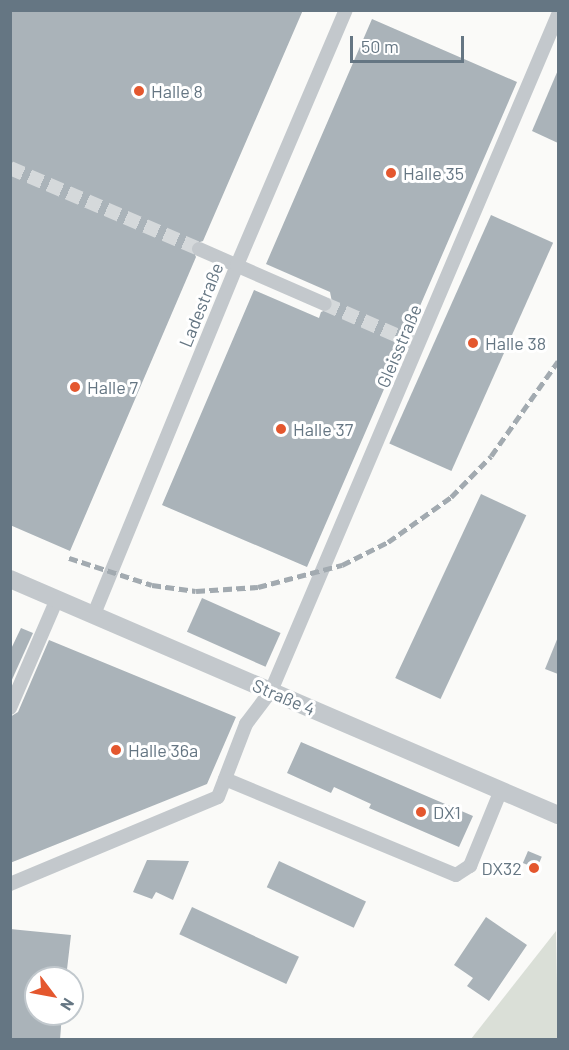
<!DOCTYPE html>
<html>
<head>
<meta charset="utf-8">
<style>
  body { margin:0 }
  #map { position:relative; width:569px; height:1050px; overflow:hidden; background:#fafaf8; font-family:Barlow,sans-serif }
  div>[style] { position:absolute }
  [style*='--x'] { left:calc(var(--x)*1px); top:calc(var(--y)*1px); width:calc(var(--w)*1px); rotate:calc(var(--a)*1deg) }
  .green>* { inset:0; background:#dadfd7 }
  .building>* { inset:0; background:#aab3b9; transform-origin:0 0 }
  .minor-tunnel>* { height:14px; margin-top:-7px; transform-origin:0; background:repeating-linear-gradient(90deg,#d5d9db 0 14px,transparent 0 21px) }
  .minor>* { height:14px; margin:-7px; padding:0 7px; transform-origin:7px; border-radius:7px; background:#c3c8cc }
  .tertiary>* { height:18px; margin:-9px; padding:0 9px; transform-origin:9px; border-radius:9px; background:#c3c8cc }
  .rail>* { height:4.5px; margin-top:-2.25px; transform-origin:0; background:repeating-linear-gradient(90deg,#a2aab0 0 9px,transparent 0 13.5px) }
  .dots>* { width:16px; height:16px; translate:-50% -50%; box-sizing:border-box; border:3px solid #fff; border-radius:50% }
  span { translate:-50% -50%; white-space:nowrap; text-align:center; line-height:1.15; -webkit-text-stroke:6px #fff; paint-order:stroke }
  .poi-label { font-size:18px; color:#657683 }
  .left { translate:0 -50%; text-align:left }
  .right { translate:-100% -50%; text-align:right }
  .street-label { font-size:18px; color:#657683 }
  .frame { position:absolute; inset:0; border:12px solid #657683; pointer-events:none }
  .north { position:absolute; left:24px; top:966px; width:60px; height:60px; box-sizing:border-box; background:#fff; border:2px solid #c1c8cd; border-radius:50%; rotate:122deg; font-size:16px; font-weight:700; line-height:24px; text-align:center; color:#657683 }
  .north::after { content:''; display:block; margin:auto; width:21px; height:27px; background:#e4572e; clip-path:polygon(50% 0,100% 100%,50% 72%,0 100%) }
  .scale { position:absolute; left:350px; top:36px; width:114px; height:27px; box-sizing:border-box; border:3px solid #657683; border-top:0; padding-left:8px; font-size:18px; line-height:21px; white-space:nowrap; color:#657683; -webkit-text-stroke:4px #fff; paint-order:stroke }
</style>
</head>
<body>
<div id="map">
  <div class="green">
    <i style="clip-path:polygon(556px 931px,558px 1039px,471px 1039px)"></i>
  </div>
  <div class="building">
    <i style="clip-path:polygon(10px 10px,303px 10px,203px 241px,191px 245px,196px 257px,70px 551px,10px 525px)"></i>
    <i style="clip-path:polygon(372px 19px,517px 82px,307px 567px,162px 505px,254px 290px,319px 318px,321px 312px,333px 307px,330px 292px,266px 264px)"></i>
    <i style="clip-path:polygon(558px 70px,558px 143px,532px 131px)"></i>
    <i style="left:491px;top:215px;width:68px;height:250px;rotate:24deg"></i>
    <i style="left:481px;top:494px;width:50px;height:203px;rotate:25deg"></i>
    <i style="left:202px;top:598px;width:86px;height:37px;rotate:24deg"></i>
    <i style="clip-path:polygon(21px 628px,33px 633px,10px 684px,10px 651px)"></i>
    <i style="clip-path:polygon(558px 637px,558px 674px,545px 669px)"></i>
    <i style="clip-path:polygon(49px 640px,236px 717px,207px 784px,10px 863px,10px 717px,18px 712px)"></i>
    <i style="clip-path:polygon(301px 742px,473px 816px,459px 847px,369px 808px,371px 804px,334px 787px,331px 793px,287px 773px)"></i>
    <i style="left:528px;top:851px;width:15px;height:13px;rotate:23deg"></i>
    <i style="clip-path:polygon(147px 860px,189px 861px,173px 900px,156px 892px,152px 899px,133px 892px)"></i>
    <i style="left:279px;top:861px;width:96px;height:29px;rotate:25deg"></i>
    <i style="left:192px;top:907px;width:118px;height:30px;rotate:25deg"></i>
    <i style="clip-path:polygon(486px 917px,527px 945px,489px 1001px,467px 986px,473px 978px,454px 965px)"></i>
    <i style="clip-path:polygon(10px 929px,71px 935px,66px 978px,36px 978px,36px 1014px,62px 1014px,60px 1040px,10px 1040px)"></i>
  </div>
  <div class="minor-tunnel">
    <i style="--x:10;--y:168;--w:206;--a:23.2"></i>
    <i style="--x:325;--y:304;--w:103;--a:23.6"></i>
  </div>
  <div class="minor">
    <i style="--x:199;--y:249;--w:137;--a:23.6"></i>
    <i style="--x:94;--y:614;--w:377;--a:-67.7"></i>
    <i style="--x:237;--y:265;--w:277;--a:-66.9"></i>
    <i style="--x:10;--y:708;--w:119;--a:-66.7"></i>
    <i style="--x:225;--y:779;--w:250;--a:22.6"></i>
    <i style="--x:456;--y:875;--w:17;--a:-33"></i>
    <i style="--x:470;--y:866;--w:82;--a:-67.8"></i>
    <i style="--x:10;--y:884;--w:225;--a:-22.7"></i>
    <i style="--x:218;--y:797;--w:78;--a:-69"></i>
    <i style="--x:246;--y:724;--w:41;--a:-52.9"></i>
    <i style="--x:271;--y:691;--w:734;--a:-67"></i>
  </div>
  <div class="tertiary">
    <i style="--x:10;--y:579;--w:597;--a:23.3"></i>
  </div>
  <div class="rail">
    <i style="--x:69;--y:558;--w:87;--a:18"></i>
    <i style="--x:152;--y:585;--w:44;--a:7.8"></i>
    <i style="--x:196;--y:591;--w:62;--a:-3.7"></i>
    <i style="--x:258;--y:587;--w:87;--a:-14.7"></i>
    <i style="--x:342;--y:565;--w:51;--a:-26.6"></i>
    <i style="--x:388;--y:542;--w:77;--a:-35.5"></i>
    <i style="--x:451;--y:497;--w:57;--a:-45.7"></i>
    <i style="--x:491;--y:456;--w:116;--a:-54.8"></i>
  </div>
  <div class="dots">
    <i style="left:139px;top:91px;background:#e4572e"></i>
    <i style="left:391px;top:173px;background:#e4572e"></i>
    <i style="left:473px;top:343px;background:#e4572e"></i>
    <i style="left:75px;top:387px;background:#e4572e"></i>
    <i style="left:281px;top:429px;background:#e4572e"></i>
    <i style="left:116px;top:750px;background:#e4572e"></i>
    <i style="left:421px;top:812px;background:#e4572e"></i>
    <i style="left:534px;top:868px;background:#e4572e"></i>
  </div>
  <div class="poi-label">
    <span class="left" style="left:151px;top:91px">Halle 8</span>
    <span class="left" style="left:403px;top:173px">Halle 35</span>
    <span class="left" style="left:485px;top:343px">Halle 38</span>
    <span class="left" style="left:87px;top:387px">Halle 7</span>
    <span class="left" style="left:293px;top:429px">Halle 37</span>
    <span class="left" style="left:128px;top:750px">Halle 36a</span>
    <span class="left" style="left:433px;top:812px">DX1</span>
    <span class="right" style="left:522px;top:868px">DX32</span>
  </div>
  <div class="street-label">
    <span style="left:201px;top:305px;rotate:-68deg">Ladestraße</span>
    <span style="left:399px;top:346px;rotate:-67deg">Gleisstraße</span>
    <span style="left:284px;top:697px;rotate:23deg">Straße 4</span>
  </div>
  <div class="frame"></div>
  <div class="north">N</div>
  <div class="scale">50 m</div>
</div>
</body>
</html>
